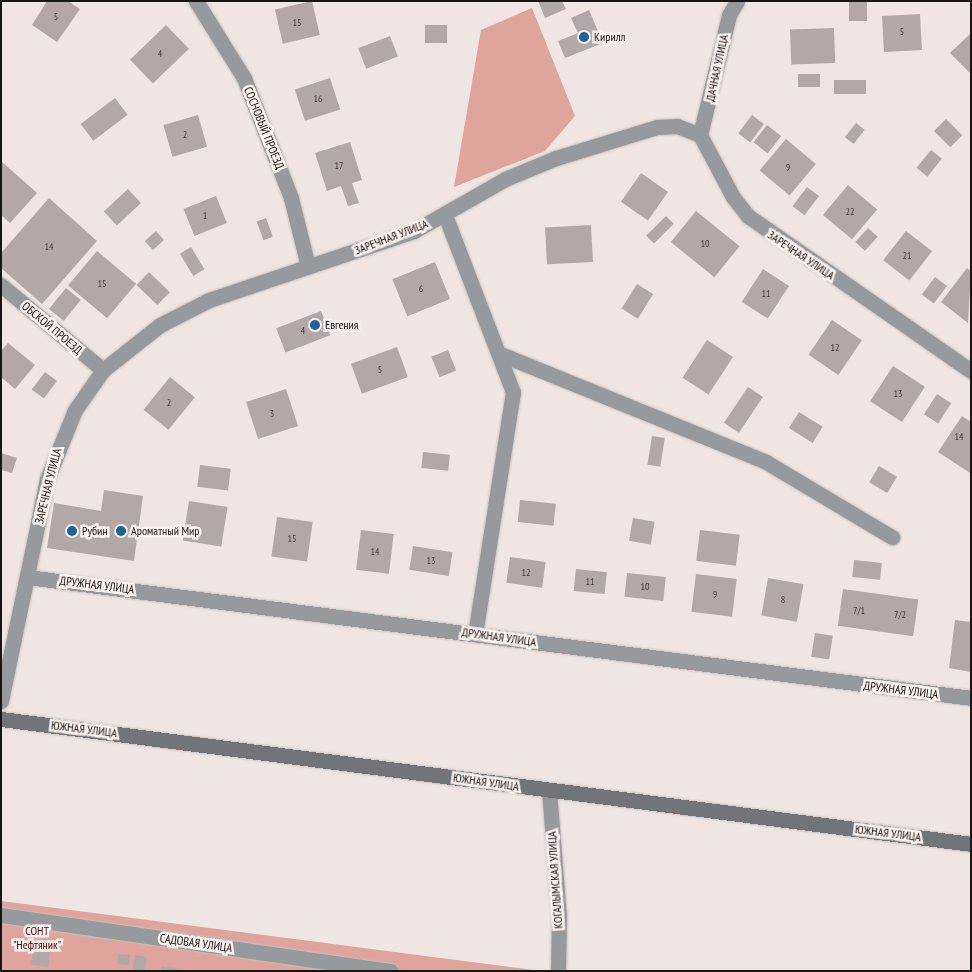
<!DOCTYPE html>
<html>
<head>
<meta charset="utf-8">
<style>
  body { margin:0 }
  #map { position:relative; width:972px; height:972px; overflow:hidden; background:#efe5e3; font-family:"PT Sans Narrow",sans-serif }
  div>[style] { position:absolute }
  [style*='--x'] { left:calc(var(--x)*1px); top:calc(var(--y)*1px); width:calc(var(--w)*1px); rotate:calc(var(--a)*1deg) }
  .green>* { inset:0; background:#dfa49c }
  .building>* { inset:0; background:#b2a8a7; transform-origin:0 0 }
  .roads { filter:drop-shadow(0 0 1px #c8c0be) drop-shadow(0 0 1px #c8c0be) }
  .street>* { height:15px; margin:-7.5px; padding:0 7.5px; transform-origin:7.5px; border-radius:7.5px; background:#979a9d }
  .secondary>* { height:15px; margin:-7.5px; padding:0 7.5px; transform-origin:7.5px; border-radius:7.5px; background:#717579 }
  .dots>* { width:14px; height:14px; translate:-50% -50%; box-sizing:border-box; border:2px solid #fcf2f0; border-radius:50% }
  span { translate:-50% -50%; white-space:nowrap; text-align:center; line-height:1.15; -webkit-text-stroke:5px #fcf2f0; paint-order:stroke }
  .number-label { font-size:10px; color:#3f3a3a }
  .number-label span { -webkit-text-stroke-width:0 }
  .poi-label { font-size:12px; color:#191515 }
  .left { translate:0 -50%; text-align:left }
  .street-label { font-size:12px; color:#191515 }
  .park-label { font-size:12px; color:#4f0d0a }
  .frame { position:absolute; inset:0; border:2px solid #191515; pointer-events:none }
</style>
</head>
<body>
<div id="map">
  <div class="green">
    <i style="clip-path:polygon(532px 8px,575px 116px,545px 151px,454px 187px,481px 30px)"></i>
    <i style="clip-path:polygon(1px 901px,534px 970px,538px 971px,1px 971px)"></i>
  </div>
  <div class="building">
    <i style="clip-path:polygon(47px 1px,68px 1px,80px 9px,57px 42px,32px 25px)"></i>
    <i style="left:312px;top:1px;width:35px;height:38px;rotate:77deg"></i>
    <i style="clip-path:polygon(538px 1px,562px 1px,566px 9px,545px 18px)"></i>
    <i style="left:849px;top:1px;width:18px;height:20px"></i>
    <i style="clip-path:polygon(589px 10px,603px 43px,565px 58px,558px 41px,578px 33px,571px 18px)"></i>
    <i style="left:920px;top:14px;width:36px;height:38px;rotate:87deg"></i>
    <i style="left:166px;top:25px;width:33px;height:50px;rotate:46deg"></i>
    <i style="left:447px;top:25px;width:18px;height:22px;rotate:90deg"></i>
    <i style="left:834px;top:28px;width:35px;height:44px;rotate:88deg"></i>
    <i style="clip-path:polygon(971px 33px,971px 74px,950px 53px)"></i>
    <i style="left:390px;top:36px;width:22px;height:34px;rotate:69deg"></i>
    <i style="left:820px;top:74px;width:13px;height:22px;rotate:90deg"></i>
    <i style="left:330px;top:78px;width:33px;height:37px;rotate:72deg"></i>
    <i style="left:834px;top:80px;width:32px;height:14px"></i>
    <i style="left:115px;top:98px;width:21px;height:43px;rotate:53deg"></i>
    <i style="left:198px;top:115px;width:33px;height:36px;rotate:74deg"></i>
    <i style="left:752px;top:115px;width:15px;height:23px;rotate:37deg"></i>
    <i style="left:946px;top:119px;width:23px;height:17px;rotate:45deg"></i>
    <i style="left:856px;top:123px;width:11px;height:18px;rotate:38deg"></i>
    <i style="left:767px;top:125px;width:18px;height:22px;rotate:38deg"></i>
    <i style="left:786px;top:139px;width:39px;height:41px;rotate:40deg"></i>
    <i style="clip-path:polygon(350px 142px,362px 180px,352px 183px,359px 203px,348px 206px,341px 186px,327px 191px,315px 153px)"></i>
    <i style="left:931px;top:150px;width:14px;height:23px;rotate:39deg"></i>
    <i style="clip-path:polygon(1px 161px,37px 193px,10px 223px,1px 215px)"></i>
    <i style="left:641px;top:173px;width:33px;height:35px;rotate:35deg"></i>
    <i style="left:848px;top:185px;width:38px;height:39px;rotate:40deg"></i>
    <i style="left:807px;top:187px;width:15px;height:24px;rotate:37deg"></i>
    <i style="left:128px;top:189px;width:19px;height:33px;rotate:47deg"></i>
    <i style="left:216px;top:196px;width:29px;height:35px;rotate:68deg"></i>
    <i style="clip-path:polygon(49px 198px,97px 241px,42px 304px,1px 268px,1px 253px)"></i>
    <i style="left:696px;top:211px;width:56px;height:40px;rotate:39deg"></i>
    <i style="left:666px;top:216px;width:11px;height:28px;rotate:45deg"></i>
    <i style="left:266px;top:218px;width:20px;height:10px;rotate:70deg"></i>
    <i style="left:591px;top:225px;width:37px;height:46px;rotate:87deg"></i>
    <i style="left:868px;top:228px;width:13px;height:19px;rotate:42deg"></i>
    <i style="left:156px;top:231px;width:12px;height:15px;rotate:48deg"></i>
    <i style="left:906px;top:231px;width:33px;height:37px;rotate:38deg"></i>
    <i style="left:191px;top:247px;width:26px;height:13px;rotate:59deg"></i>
    <i style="left:97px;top:251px;width:51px;height:45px;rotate:40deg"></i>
    <i style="left:435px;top:262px;width:40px;height:46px;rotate:68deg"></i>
    <i style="clip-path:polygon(967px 268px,971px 271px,968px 323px,941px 302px)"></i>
    <i style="left:763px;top:269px;width:31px;height:39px;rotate:33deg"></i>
    <i style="left:149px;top:272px;width:29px;height:18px;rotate:44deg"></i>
    <i style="left:935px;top:277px;width:15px;height:22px;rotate:37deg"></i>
    <i style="left:637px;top:284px;width:19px;height:29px;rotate:32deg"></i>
    <i style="left:66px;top:288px;width:19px;height:27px;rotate:39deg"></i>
    <i style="left:321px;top:311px;width:26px;height:48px;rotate:69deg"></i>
    <i style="left:832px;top:320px;width:36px;height:42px;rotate:34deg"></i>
    <i style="left:707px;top:340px;width:31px;height:45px;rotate:33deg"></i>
    <i style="clip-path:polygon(8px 343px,35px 365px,15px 389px,1px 377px,1px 351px)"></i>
    <i style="left:397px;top:347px;width:32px;height:49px;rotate:70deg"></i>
    <i style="left:448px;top:350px;width:22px;height:18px;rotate:68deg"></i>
    <i style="left:893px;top:366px;width:38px;height:42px;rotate:33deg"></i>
    <i style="left:45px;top:372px;width:15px;height:22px;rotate:37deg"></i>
    <i style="left:170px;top:377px;width:32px;height:42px;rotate:39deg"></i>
    <i style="left:748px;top:387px;width:18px;height:43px;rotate:34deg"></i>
    <i style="left:286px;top:389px;width:39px;height:42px;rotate:72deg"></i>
    <i style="left:937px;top:394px;width:17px;height:24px;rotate:33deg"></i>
    <i style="left:799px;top:412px;width:28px;height:19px;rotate:32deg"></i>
    <i style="clip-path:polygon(962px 416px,971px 422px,970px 473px,938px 452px)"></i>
    <i style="left:652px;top:436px;width:13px;height:29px;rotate:9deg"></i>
    <i style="left:423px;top:452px;width:27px;height:16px;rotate:6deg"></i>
    <i style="clip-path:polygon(1px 453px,17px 458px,12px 473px,1px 470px)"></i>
    <i style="left:200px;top:465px;width:31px;height:22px;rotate:7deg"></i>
    <i style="left:879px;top:466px;width:21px;height:19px;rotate:31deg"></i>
    <i style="clip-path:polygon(104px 490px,143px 496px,134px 561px,47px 548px,54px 503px,101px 511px)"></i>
    <i style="left:520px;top:500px;width:36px;height:22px;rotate:6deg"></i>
    <i style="left:189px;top:501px;width:39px;height:40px;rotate:9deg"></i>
    <i style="left:277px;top:517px;width:36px;height:40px;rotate:8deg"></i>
    <i style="left:633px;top:518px;width:22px;height:23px;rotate:10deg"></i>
    <i style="left:361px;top:530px;width:33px;height:40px;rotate:7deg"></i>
    <i style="left:700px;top:530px;width:40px;height:31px;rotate:7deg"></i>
    <i style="left:413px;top:546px;width:40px;height:24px;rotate:9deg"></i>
    <i style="left:510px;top:557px;width:36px;height:26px;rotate:8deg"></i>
    <i style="left:854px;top:560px;width:28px;height:17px;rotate:6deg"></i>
    <i style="left:576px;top:569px;width:31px;height:22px;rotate:6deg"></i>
    <i style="left:627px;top:573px;width:39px;height:24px;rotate:6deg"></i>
    <i style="left:696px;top:574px;width:41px;height:38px;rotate:7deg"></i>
    <i style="left:768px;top:578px;width:36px;height:38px;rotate:10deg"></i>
    <i style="left:843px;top:589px;width:76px;height:37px;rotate:8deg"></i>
    <i style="clip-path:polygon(955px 620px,971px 622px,971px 672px,949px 668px)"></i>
    <i style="left:815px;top:633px;width:18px;height:24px;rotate:9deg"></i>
    <i style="left:34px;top:942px;width:17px;height:23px;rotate:7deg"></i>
    <i style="left:118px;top:954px;width:12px;height:10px;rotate:5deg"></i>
    <i style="left:135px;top:955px;width:12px;height:15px;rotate:9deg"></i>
    <i style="clip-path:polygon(161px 966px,187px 970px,187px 971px,161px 971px)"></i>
  </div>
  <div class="roads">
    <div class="street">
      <i style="--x:196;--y:1;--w:91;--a:58.1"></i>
      <i style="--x:244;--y:78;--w:129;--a:68.6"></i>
      <i style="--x:291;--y:198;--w:70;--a:76"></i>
      <i style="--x:700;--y:135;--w:123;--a:-76.4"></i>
      <i style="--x:729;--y:15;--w:16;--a:-60"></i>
      <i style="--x:445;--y:215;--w:190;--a:69"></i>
      <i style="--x:513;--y:392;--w:245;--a:98.9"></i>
      <i style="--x:1;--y:285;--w:133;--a:39.8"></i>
      <i style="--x:503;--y:355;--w:284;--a:22.1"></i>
      <i style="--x:766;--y:462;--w:147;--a:30.8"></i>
      <i style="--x:27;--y:577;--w:952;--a:7.3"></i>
      <i style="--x:1;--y:701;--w:227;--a:-78.3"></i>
      <i style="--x:47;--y:479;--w:74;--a:-67.9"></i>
      <i style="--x:75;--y:410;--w:49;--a:-55"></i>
      <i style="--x:103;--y:370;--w:73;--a:-38.3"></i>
      <i style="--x:160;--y:325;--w:55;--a:-27"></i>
      <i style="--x:209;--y:300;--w:216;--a:-18.6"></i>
      <i style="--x:414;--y:231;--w:105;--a:-29.7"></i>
      <i style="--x:505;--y:179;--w:55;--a:-22.4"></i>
      <i style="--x:556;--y:158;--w:106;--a:-17.1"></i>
      <i style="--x:657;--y:127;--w:20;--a:-3"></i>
      <i style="--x:677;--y:126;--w:25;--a:21"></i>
      <i style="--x:700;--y:135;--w:70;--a:62"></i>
      <i style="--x:733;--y:197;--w:24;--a:52"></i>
      <i style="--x:748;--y:216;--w:272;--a:34.8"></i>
      <i style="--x:549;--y:790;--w:126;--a:85.5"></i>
      <i style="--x:559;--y:916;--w:55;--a:91"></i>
      <i style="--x:1;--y:915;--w:394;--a:8.2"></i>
    </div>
    <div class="secondary">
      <i style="--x:1;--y:719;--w:978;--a:7.34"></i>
    </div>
  </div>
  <div class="dots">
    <i style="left:584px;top:37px;background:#1c6498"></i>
    <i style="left:315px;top:325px;background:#1c6498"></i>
    <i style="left:72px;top:531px;background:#1c6498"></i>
    <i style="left:121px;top:531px;background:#1c6498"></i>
  </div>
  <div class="number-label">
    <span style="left:56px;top:17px">5</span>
    <span style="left:297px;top:23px">15</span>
    <span style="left:902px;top:32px">5</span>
    <span style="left:160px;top:54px">4</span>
    <span style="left:318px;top:99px">16</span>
    <span style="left:185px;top:135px">2</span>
    <span style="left:339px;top:166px">17</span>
    <span style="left:788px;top:168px">9</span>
    <span style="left:850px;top:212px">22</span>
    <span style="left:205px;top:216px">1</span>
    <span style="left:705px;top:244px">10</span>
    <span style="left:49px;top:247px">14</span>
    <span style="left:907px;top:256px">21</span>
    <span style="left:102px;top:284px">15</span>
    <span style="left:421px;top:289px">6</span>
    <span style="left:766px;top:294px">11</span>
    <span style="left:303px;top:331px">4</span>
    <span style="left:835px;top:348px">12</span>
    <span style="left:380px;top:370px">5</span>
    <span style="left:898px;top:394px">13</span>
    <span style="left:169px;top:403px">2</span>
    <span style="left:272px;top:414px">3</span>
    <span style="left:959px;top:437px">14</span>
    <span style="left:292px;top:539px">15</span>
    <span style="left:375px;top:552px">14</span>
    <span style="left:431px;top:561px">13</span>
    <span style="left:526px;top:573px">12</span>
    <span style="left:590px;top:582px">11</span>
    <span style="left:645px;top:587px">10</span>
    <span style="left:715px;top:595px">9</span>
    <span style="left:783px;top:600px">8</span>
    <span style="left:859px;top:611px">7/1</span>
    <span style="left:900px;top:615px">7/2</span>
  </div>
  <div class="poi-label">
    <span class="left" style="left:594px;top:37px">Кирилл</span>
    <span class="left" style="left:325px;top:325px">Евгения</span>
    <span class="left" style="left:82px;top:531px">Рубин</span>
    <span class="left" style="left:131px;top:531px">Ароматный Мир</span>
  </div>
  <div class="street-label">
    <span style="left:717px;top:68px;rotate:-78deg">ДАЧНАЯ УЛИЦА</span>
    <span style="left:264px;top:128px;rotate:68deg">СОСНОВЫЙ ПРОЕЗД</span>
    <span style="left:391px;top:237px;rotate:-21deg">ЗАРЕЧНАЯ УЛИЦА</span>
    <span style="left:801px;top:255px;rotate:34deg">ЗАРЕЧНАЯ УЛИЦА</span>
    <span style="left:52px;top:328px;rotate:40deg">ОБСКОЙ ПРОЕЗД</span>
    <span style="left:48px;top:486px;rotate:-76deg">ЗАРЕЧНАЯ УЛИЦА</span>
    <span style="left:97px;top:585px;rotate:7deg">ДРУЖНАЯ УЛИЦА</span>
    <span style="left:499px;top:637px;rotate:8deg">ДРУЖНАЯ УЛИЦА</span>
    <span style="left:901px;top:690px;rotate:7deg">ДРУЖНАЯ УЛИЦА</span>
    <span style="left:84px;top:729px;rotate:7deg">ЮЖНАЯ УЛИЦА</span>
    <span style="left:486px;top:782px;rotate:8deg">ЮЖНАЯ УЛИЦА</span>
    <span style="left:888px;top:833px;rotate:7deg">ЮЖНАЯ УЛИЦА</span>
    <span style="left:555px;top:880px;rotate:-94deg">КОГАЛЫМСКАЯ УЛИЦА</span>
    <span style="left:196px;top:943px;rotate:8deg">САДОВАЯ УЛИЦА</span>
  </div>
  <div class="park-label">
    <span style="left:37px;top:938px">СОНТ<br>"Нефтяник"</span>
  </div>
  <div class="frame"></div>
</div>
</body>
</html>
